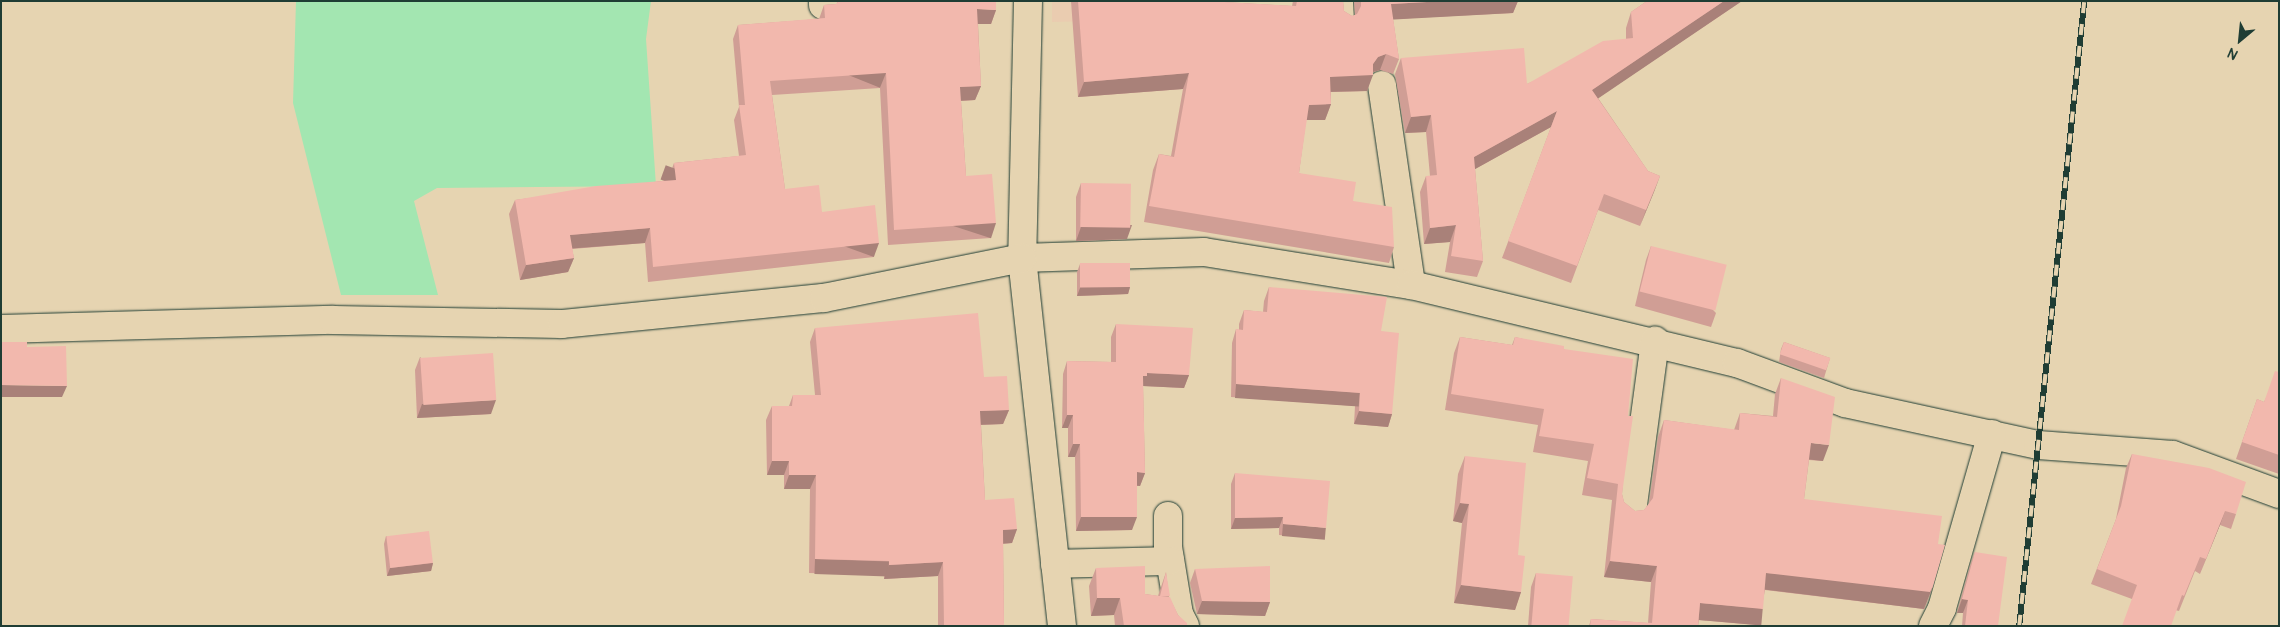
<!DOCTYPE html>
<html>
<head>
<meta charset="utf-8">
<style>
  body { margin:0 }
  #map { position:relative; width:2280px; height:627px; overflow:hidden; background:#e6d4b1; font-family:Pangolin,sans-serif }
  div>[style] { position:absolute }
  [style*='--x'] { left:calc(var(--x)*1px); top:calc(var(--y)*1px); width:calc(var(--w)*1px); rotate:calc(var(--a)*1deg) }
  .built>* { inset:0; background:#eaccb0 }
  .green>* { inset:0; background:#a3e6b1 }
  .roads { filter:drop-shadow(0 0 1px #1f3d34) drop-shadow(0 0 1px #1f3d34) }
  .lane>* { height:15px; margin:-7.5px; padding:0 7.5px; transform-origin:7.5px; border-radius:7.5px; background:#e6d4b1 }
  .street>* { height:28px; margin:-14px; padding:0 14px; transform-origin:14px; border-radius:14px; background:#e6d4b1 }
  .secondary>* { height:28px; margin:-14px; padding:0 14px; transform-origin:14px; border-radius:14px; background:#e6d4b1 }
  .rail>* { height:5.5px; margin-top:-2.75px; transform-origin:0; background:repeating-linear-gradient(90deg,#e6d4b1 0 11px,#1f3d34 0 22px); box-sizing:border-box; border-block:1px solid #1f3d34 }
  .wall>* { inset:0; background:#d09e95 }
  .shaded-wall>* { inset:0; background:#a98179; transform-origin:0 0 }
  .building>* { inset:0; background:#f2b8ad; transform-origin:0 0 }
  span { translate:-50% -50%; white-space:nowrap; text-align:center; line-height:1.15; -webkit-text-stroke:4px #e6d4b1; paint-order:stroke }
  .frame { position:absolute; inset:0; border:2px solid #1f3d34; pointer-events:none }
  .north { position:absolute; left:2215px; top:15px; width:50px; height:50px; -webkit-text-stroke:4px #e6d4b1; paint-order:stroke; rotate:208deg; font-size:14px; font-weight:700; line-height:20px; text-align:center; color:#1f3d34 }
  .north::after { content:''; display:block; margin:auto; width:18px; height:22px; background:#1f3d34; clip-path:polygon(50% 0,100% 100%,50% 72%,0 100%) }
</style>
</head>
<body>
<div id="map">
  <div class="built">
    <i style="clip-path:polygon(1052px 1px,1190px 1px,1173px 19px,1052px 22px)"></i>
  </div>
  <div class="green">
    <i style="clip-path:polygon(296px 1px,651px 1px,646px 39px,656px 186px,437px 188px,414px 201px,438px 295px,341px 295px,293px 103px)"></i>
  </div>
  <div class="roads">
    <div class="lane">
      <i style="--x:1345;--y:1;--w:21;--a:87"></i>
    </div>
    <div class="street">
      <i style="--x:823;--y:5;--w:4;--a:-90"></i>
      <i style="--x:1382;--y:85;--w:202;--a:81.7"></i>
      <i style="--x:1022;--y:258;--w:182;--a:-1.9"></i>
      <i style="--x:1204;--y:252;--w:210;--a:9.1"></i>
      <i style="--x:1411;--y:285;--w:335;--a:13.5"></i>
      <i style="--x:1737;--y:363;--w:115;--a:20.3"></i>
      <i style="--x:1845;--y:403;--w:198;--a:12.3"></i>
      <i style="--x:2038;--y:445;--w:135;--a:4.2"></i>
      <i style="--x:2173;--y:455;--w:113;--a:20.2"></i>
      <i style="--x:1632;--y:512;--w:173;--a:-82.3"></i>
      <i style="--x:1168;--y:516;--w:31;--a:90"></i>
      <i style="--x:1168;--y:547;--w:68;--a:80.7"></i>
      <i style="--x:1179;--y:614;--w:13;--a:63"></i>
      <i style="--x:1055;--y:564;--w:115;--a:-1.5"></i>
      <i style="--x:1933;--y:626;--w:20;--a:-63"></i>
      <i style="--x:1942;--y:608;--w:181;--a:-74"></i>
    </div>
    <div class="secondary">
      <i style="--x:1028;--y:1;--w:257;--a:91.3"></i>
      <i style="--x:1022;--y:258;--w:370;--a:83.8"></i>
      <i style="--x:1;--y:329;--w:332;--a:-1.6"></i>
      <i style="--x:333;--y:320;--w:229;--a:1"></i>
      <i style="--x:562;--y:324;--w:263;--a:-5.7"></i>
      <i style="--x:824;--y:298;--w:202;--a:-11.4"></i>
    </div>
  </div>
  <div class="rail">
    <i style="--x:2019;--y:626;--w:628;--a:-84.06"></i>
  </div>
  <div class="wall">
    <i style="clip-path:polygon(1071px 1px,1206px 1px,1292px 6px,1293px 1px,1343px 1px,1344px 11px,1352px 16px,1355px 15px,1354px 1px,1518px 1px,1513px 13px,1393px 19px,1399px 59px,1393px 74px,1380px 70px,1373px 72px,1367px 91px,1331px 92px,1331px 104px,1325px 120px,1306px 120px,1299px 173px,1353px 201px,1394px 247px,1389px 263px,1144px 222px,1153px 170px,1159px 154px,1171px 156px,1183px 89px,1078px 97px)"></i>
    <i style="clip-path:polygon(1647px 1px,1742px 1px,1598px 98px,1648px 171px,1660px 176px,1640px 226px,1598px 210px,1571px 283px,1502px 258px,1551px 127px,1475px 169px,1483px 261px,1477px 277px,1445px 272px,1450px 242px,1424px 244px,1420px 192px,1426px 176px,1430px 176px,1426px 132px,1405px 133px,1395px 74px,1401px 58px,1527px 84px,1626px 39px,1626px 28px,1631px 12px)"></i>
    <i style="clip-path:polygon(836px 4px,996px 10px,991px 24px,978px 24px,981px 86px,975px 100px,961px 101px,966px 176px,991px 238px,888px 245px,880px 88px,772px 95px,785px 189px,822px 212px,874px 257px,648px 282px,645px 243px,572px 249px,574px 258px,568px 272px,520px 280px,509px 214px,515px 200px,669px 180px,669px 177px,674px 163px,739px 156px,734px 120px,739px 107px,733px 39px,738px 25px,819px 19px,824px 5px)"></i>
    <i style="clip-path:polygon(1081px 183px,1127px 239px,1076px 241px,1076px 197px)"></i>
    <i style="clip-path:polygon(1651px 246px,1716px 313px,1711px 327px,1635px 306px,1646px 260px)"></i>
    <i style="clip-path:polygon(1080px 264px,1130px 287px,1128px 294px,1077px 296px,1077px 272px)"></i>
    <i style="clip-path:polygon(1269px 287px,1381px 331px,1392px 414px,1388px 427px,1354px 424px,1355px 406px,1231px 397px,1232px 343px,1236px 329px,1239px 330px,1239px 324px,1244px 310px,1263px 312px,1264px 301px)"></i>
    <i style="clip-path:polygon(1116px 324px,1189px 375px,1184px 388px,1143px 386px,1145px 473px,1140px 486px,1137px 486px,1132px 530px,1076px 531px,1075px 457px,1068px 457px,1068px 428px,1062px 428px,1063px 374px,1067px 361px,1111px 362px,1111px 337px)"></i>
    <i style="clip-path:polygon(815px 328px,984px 377px,1009px 410px,1003px 424px,981px 425px,985px 500px,1017px 529px,1012px 543px,1003px 544px,1004px 626px,938px 626px,938px 576px,884px 579px,884px 575px,809px 573px,810px 489px,784px 489px,784px 475px,767px 475px,766px 420px,772px 406px,789px 406px,793px 395px,815px 395px,810px 342px)"></i>
    <i style="clip-path:polygon(1460px 337px,1512px 345px,1515px 337px,1564px 349px,1628px 416px,1622px 494px,1624px 502px,1635px 511px,1644px 510px,1649px 504px,1658px 437px,1664px 420px,1734px 430px,1740px 413px,1773px 416px,1775px 394px,1781px 378px,1823px 461px,1809px 460px,1804px 499px,1933px 586px,1924px 609px,1765px 590px,1758px 625px,1699px 620px,1698px 626px,1589px 626px,1591px 619px,1648px 623px,1651px 582px,1604px 577px,1612px 500px,1582px 495px,1588px 461px,1533px 452px,1538px 425px,1445px 410px,1454px 353px)"></i>
    <i style="clip-path:polygon(1784px 342px,1830px 358px,1824px 378px,1779px 362px,1781px 349px)"></i>
    <i style="clip-path:polygon(420px 357px,491px 414px,417px 418px,415px 370px)"></i>
    <i style="clip-path:polygon(2279px 372px,2279px 474px,2236px 459px,2257px 399px,2264px 402px)"></i>
    <i style="clip-path:polygon(2132px 454px,2236px 514px,2231px 529px,2220px 525px,2200px 574px,2195px 571px,2179px 611px,2132px 599px,2091px 584px,2116px 519px,2126px 468px)"></i>
    <i style="clip-path:polygon(1465px 456px,1521px 592px,1515px 610px,1454px 603px,1462px 523px,1453px 521px,1458px 474px)"></i>
    <i style="clip-path:polygon(1235px 473px,1322px 539px,1279px 535px,1279px 528px,1231px 529px,1231px 484px)"></i>
    <i style="clip-path:polygon(386px 536px,433px 563px,431px 571px,387px 576px,384px 544px)"></i>
    <i style="clip-path:polygon(1975px 552px,1998px 626px,1962px 626px,1963px 613px,1957px 613px,1970px 566px)"></i>
    <i style="clip-path:polygon(1096px 568px,1145px 594px,1158px 596px,1166px 572px,1169px 597px,1178px 615px,1187px 626px,1115px 626px,1114px 615px,1091px 616px,1089px 586px)"></i>
    <i style="clip-path:polygon(1195px 569px,1270px 602px,1265px 616px,1197px 614px,1190px 583px)"></i>
    <i style="clip-path:polygon(1536px 573px,1569px 626px,1528px 626px,1531px 587px)"></i>
  </div>
  <div class="shaded-wall">
    <i style="clip-path:polygon(1445px 1px,1518px 1px,1513px 13px,1385px 20px,1391px 4px)"></i>
    <i style="clip-path:polygon(1724px 1px,1742px 1px,1587px 106px,1592px 90px)"></i>
    <i style="clip-path:polygon(977px 9px,996px 10px,991px 24px,972px 24px)"></i>
    <i style="clip-path:polygon(1386px 54px,1380px 70px,1373px 72px,1373px 75px,1367px 91px,1324px 92px,1330px 77px,1373px 64px,1378px 57px)"></i>
    <i style="left:886px;top:73px;width:16px;height:116px;rotate:112deg"></i>
    <i style="clip-path:polygon(1189px 73px,1183px 89px,1078px 97px,1084px 82px)"></i>
    <i style="clip-path:polygon(981px 86px,975px 100px,955px 101px,960px 87px)"></i>
    <i style="clip-path:polygon(1331px 104px,1325px 120px,1303px 120px,1309px 105px)"></i>
    <i style="clip-path:polygon(1557px 111px,1551px 127px,1468px 173px,1474px 157px)"></i>
    <i style="clip-path:polygon(1431px 115px,1426px 132px,1405px 133px,1411px 117px)"></i>
    <i style="clip-path:polygon(1660px 176px,1654px 192px,1640px 226px,1646px 210px)"></i>
    <i style="left:996px;top:223px;width:16px;height:102px;rotate:108deg"></i>
    <i style="clip-path:polygon(1132px 225px,1127px 239px,1076px 241px,1081px 227px)"></i>
    <i style="clip-path:polygon(1456px 225px,1450px 242px,1424px 244px,1430px 228px)"></i>
    <i style="clip-path:polygon(650px 228px,645px 243px,565px 249px,570px 235px)"></i>
    <i style="left:879px;top:243px;width:15px;height:227px;rotate:110deg"></i>
    <i style="clip-path:polygon(574px 258px,568px 272px,520px 280px,526px 265px)"></i>
    <i style="clip-path:polygon(1130px 287px,1128px 294px,1077px 296px,1080px 288px)"></i>
    <i style="clip-path:polygon(1147px 373px,1189px 375px,1184px 388px,1143px 386px,1143px 376px)"></i>
    <i style="left:1236px;top:384px;width:124px;height:14px;rotate:4deg"></i>
    <i style="clip-path:polygon(1px 385px,67px 386px,62px 397px,1px 397px)"></i>
    <i style="clip-path:polygon(496px 400px,491px 414px,417px 418px,422px 404px)"></i>
    <i style="clip-path:polygon(1009px 410px,1003px 424px,975px 425px,980px 411px)"></i>
    <i style="clip-path:polygon(1359px 411px,1392px 414px,1388px 427px,1354px 424px)"></i>
    <i style="clip-path:polygon(1067px 415px,1073px 415px,1068px 428px,1062px 428px)"></i>
    <i style="clip-path:polygon(1811px 443px,1829px 445px,1823px 461px,1805px 459px)"></i>
    <i style="clip-path:polygon(1073px 444px,1080px 444px,1075px 457px,1068px 457px)"></i>
    <i style="clip-path:polygon(772px 461px,789px 461px,784px 475px,767px 475px)"></i>
    <i style="clip-path:polygon(1137px 472px,1145px 473px,1140px 486px,1132px 485px)"></i>
    <i style="clip-path:polygon(789px 475px,816px 475px,810px 489px,784px 489px)"></i>
    <i style="clip-path:polygon(1460px 503px,1469px 504px,1462px 523px,1453px 521px)"></i>
    <i style="clip-path:polygon(2225px 511px,2220px 525px,2200px 574px,2206px 559px)"></i>
    <i style="clip-path:polygon(1081px 517px,1137px 517px,1132px 530px,1076px 531px)"></i>
    <i style="clip-path:polygon(1283px 517px,1279px 528px,1231px 529px,1235px 518px)"></i>
    <i style="left:1283px;top:524px;width:43px;height:12px;rotate:5deg"></i>
    <i style="clip-path:polygon(1017px 529px,1012px 543px,997px 544px,1003px 530px)"></i>
    <i style="left:815px;top:559px;width:74px;height:15px;rotate:2deg"></i>
    <i style="clip-path:polygon(1610px 561px,1657px 566px,1651px 582px,1604px 577px)"></i>
    <i style="clip-path:polygon(943px 562px,938px 576px,884px 579px,889px 565px)"></i>
    <i style="clip-path:polygon(433px 563px,431px 571px,387px 576px,390px 568px)"></i>
    <i style="clip-path:polygon(1766px 573px,1933px 586px,1924px 609px,1760px 589px)"></i>
    <i style="clip-path:polygon(1461px 585px,1521px 592px,1515px 610px,1454px 603px)"></i>
    <i style="clip-path:polygon(1097px 598px,1120px 598px,1114px 615px,1091px 616px)"></i>
    <i style="clip-path:polygon(1962px 599px,1968px 600px,1963px 613px,1957px 613px)"></i>
    <i style="clip-path:polygon(1202px 601px,1270px 602px,1265px 616px,1197px 614px)"></i>
    <i style="left:1700px;top:603px;width:63px;height:17px;rotate:5deg"></i>
  </div>
  <div class="building">
    <i style="clip-path:polygon(838px 1px,996px 1px,996px 10px,977px 9px,981px 86px,960px 87px,966px 176px,992px 174px,996px 223px,894px 230px,886px 73px,770px 81px,785px 189px,819px 185px,822px 212px,875px 205px,879px 243px,653px 267px,650px 228px,570px 235px,574px 258px,526px 265px,515px 200px,596px 186px,676px 180px,674px 163px,746px 155px,739px 105px,745px 105px,738px 25px,825px 18px,824px 5px,836px 4px)"></i>
    <i style="clip-path:polygon(1078px 1px,1206px 1px,1296px 6px,1297px 1px,1343px 1px,1344px 11px,1352px 16px,1357px 14px,1361px 6px,1361px 1px,1445px 1px,1391px 4px,1399px 59px,1386px 54px,1378px 57px,1373px 64px,1373px 75px,1330px 77px,1331px 104px,1309px 105px,1299px 173px,1356px 182px,1353px 201px,1392px 207px,1394px 247px,1149px 206px,1159px 154px,1174px 157px,1189px 73px,1084px 82px)"></i>
    <i style="clip-path:polygon(1647px 1px,1724px 1px,1592px 90px,1648px 171px,1660px 176px,1646px 210px,1604px 194px,1577px 266px,1508px 241px,1557px 111px,1474px 157px,1483px 261px,1451px 256px,1456px 225px,1430px 228px,1426px 176px,1437px 175px,1431px 115px,1411px 117px,1401px 58px,1524px 48px,1527px 84px,1603px 41px,1633px 38px,1631px 12px)"></i>
    <i style="left:1081px;top:183px;width:50px;height:44px;rotate:1deg"></i>
    <i style="left:1651px;top:246px;width:78px;height:47px;rotate:14deg"></i>
    <i style="left:1130px;top:263px;width:24px;height:50px;rotate:90deg"></i>
    <i style="clip-path:polygon(1269px 287px,1387px 297px,1381px 331px,1399px 333px,1392px 414px,1359px 411px,1360px 393px,1236px 384px,1236px 329px,1243px 330px,1244px 310px,1267px 312px)"></i>
    <i style="clip-path:polygon(978px 313px,984px 377px,1007px 376px,1009px 410px,980px 411px,985px 500px,1014px 498px,1017px 529px,1003px 530px,1004px 626px,944px 626px,943px 562px,889px 565px,889px 561px,815px 559px,816px 475px,789px 475px,789px 461px,772px 461px,772px 406px,792px 406px,793px 395px,821px 395px,815px 328px)"></i>
    <i style="clip-path:polygon(1116px 324px,1193px 328px,1189px 375px,1147px 373px,1147px 376px,1143px 376px,1145px 473px,1137px 472px,1137px 517px,1081px 517px,1080px 444px,1073px 444px,1073px 415px,1067px 415px,1067px 361px,1116px 362px)"></i>
    <i style="clip-path:polygon(1460px 337px,1513px 345px,1515px 337px,1564px 346px,1564px 349px,1633px 359px,1628px 416px,1633px 416px,1622px 494px,1624px 502px,1635px 511px,1644px 510px,1653px 498px,1664px 420px,1739px 430px,1740px 413px,1777px 417px,1781px 378px,1835px 397px,1829px 445px,1811px 443px,1804px 499px,1942px 516px,1938px 544px,1945px 545px,1933px 586px,1930px 592px,1766px 573px,1763px 609px,1700px 603px,1698px 626px,1590px 626px,1591px 619px,1652px 623px,1657px 566px,1610px 561px,1618px 484px,1587px 478px,1594px 444px,1539px 436px,1544px 409px,1451px 394px)"></i>
    <i style="clip-path:polygon(1px 342px,27px 342px,27px 347px,66px 346px,67px 386px,1px 385px)"></i>
    <i style="left:1784px;top:342px;width:49px;height:13px;rotate:19deg"></i>
    <i style="left:493px;top:353px;width:47px;height:73px;rotate:86deg"></i>
    <i style="clip-path:polygon(2275px 371px,2279px 372px,2279px 455px,2242px 442px,2257px 399px,2264px 402px)"></i>
    <i style="clip-path:polygon(2132px 454px,2209px 468px,2246px 482px,2236px 514px,2225px 511px,2206px 559px,2200px 557px,2184px 596px,2182px 595px,2171px 626px,2122px 626px,2137px 585px,2097px 569px,2121px 506px)"></i>
    <i style="clip-path:polygon(1465px 456px,1526px 463px,1518px 555px,1525px 556px,1521px 592px,1461px 585px,1469px 504px,1460px 503px)"></i>
    <i style="clip-path:polygon(1235px 473px,1330px 481px,1326px 528px,1283px 524px,1283px 517px,1235px 518px)"></i>
    <i style="left:429px;top:531px;width:32px;height:43px;rotate:83deg"></i>
    <i style="clip-path:polygon(1975px 552px,2007px 557px,1998px 626px,1965px 626px,1968px 600px,1962px 599px)"></i>
    <i style="clip-path:polygon(1145px 566px,1145px 594px,1160px 596px,1166px 572px,1170px 596px,1161px 596px,1170px 597px,1178px 615px,1187px 623px,1187px 626px,1124px 626px,1120px 598px,1097px 598px,1096px 568px)"></i>
    <i style="clip-path:polygon(1270px 566px,1270px 602px,1202px 601px,1195px 569px)"></i>
    <i style="left:1536px;top:573px;width:37px;height:53px;rotate:5deg"></i>
  </div>
  <div class="frame"></div>
  <div class="north">N</div>
</div>
</body>
</html>
